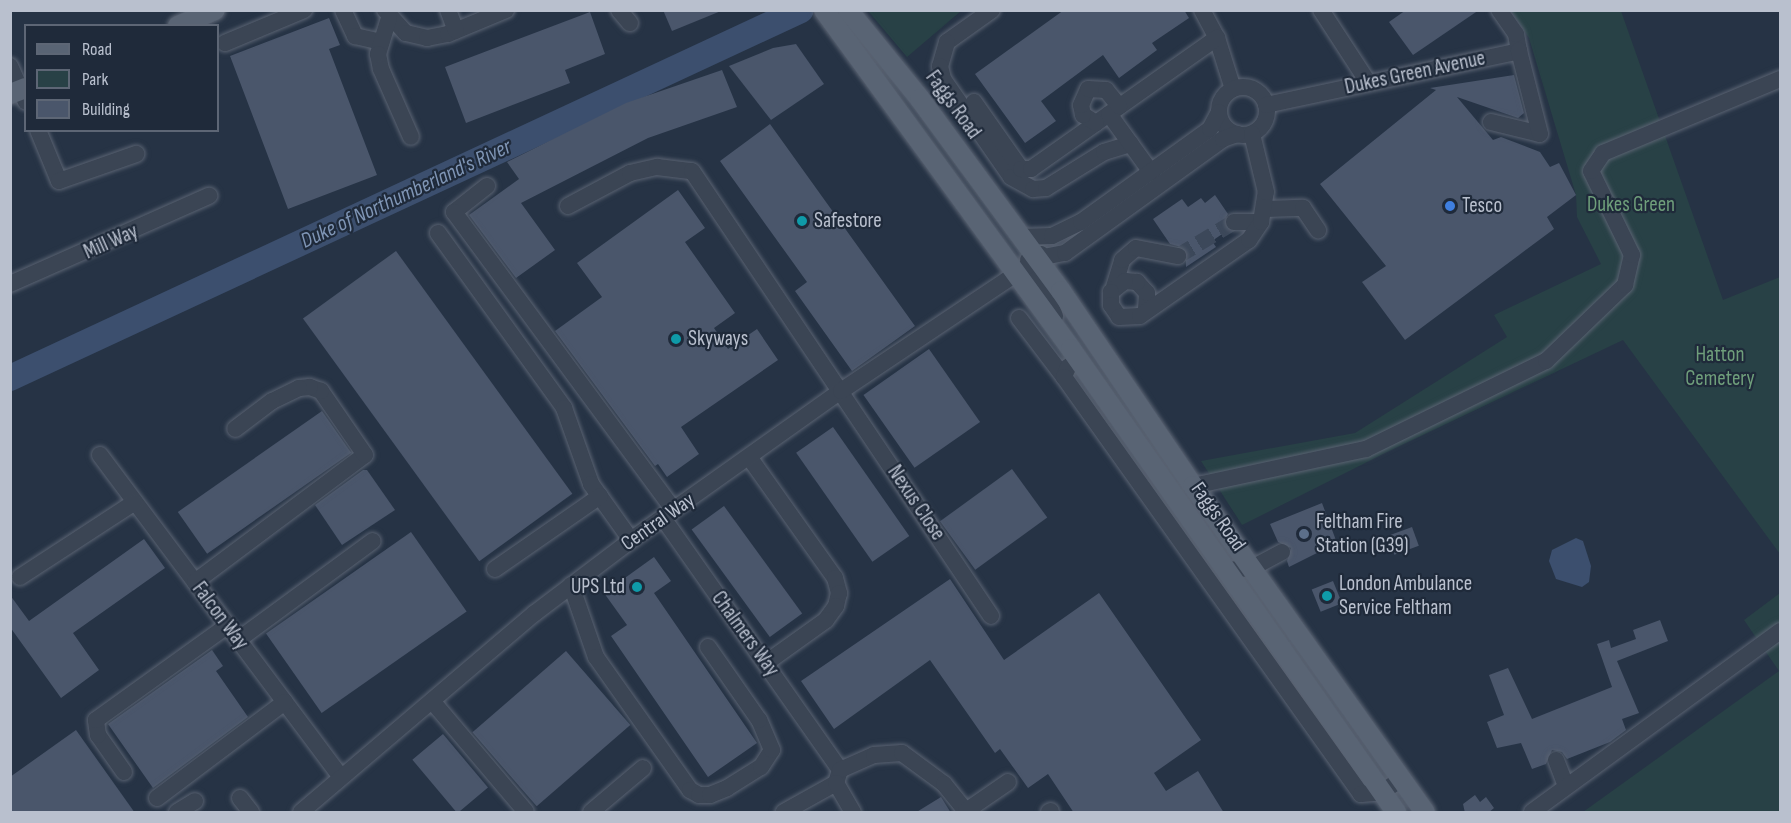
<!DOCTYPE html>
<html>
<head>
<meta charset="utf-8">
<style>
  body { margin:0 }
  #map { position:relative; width:1791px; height:823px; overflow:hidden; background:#263345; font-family:"Sofia Sans Condensed",sans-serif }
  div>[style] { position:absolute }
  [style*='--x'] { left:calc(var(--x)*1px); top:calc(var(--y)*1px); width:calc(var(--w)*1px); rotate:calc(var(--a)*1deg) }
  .green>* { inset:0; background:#284146 }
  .water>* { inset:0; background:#3c4f6e }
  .river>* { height:26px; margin:-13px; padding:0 13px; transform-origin:13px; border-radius:13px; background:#3c4f6e }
  .building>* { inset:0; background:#4a566b; transform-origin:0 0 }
  .minor-tunnel>* { height:16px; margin-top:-8px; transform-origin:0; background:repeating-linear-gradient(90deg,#3c485a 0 16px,transparent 0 24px) }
  .roads { filter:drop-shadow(0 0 2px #5a6372) drop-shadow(0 0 2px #5a6372) }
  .minor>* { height:16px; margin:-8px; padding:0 8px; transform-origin:8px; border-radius:8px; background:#3b4554 }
  .minor>.ring { margin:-8px; padding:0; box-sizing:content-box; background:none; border:16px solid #3b4554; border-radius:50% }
  .major>* { height:20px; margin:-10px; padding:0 10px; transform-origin:10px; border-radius:10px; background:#596474 }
  .dots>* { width:16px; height:16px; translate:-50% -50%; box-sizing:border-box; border:3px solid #1f2a3a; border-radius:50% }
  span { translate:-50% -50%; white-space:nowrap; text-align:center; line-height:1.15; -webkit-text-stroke:4.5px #1f2a3a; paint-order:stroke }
  .street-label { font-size:21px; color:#b9c0ce }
  .park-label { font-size:21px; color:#6f9f7b }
  .poi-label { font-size:21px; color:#b9c0ce }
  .left { translate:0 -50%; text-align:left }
  .right { translate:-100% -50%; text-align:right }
  .water-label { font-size:22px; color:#7f95b5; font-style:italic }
  .frame { position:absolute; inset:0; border:12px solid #b9c0ce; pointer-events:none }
  .legend { position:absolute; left:24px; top:24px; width:195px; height:108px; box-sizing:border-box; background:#1f2a3a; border:2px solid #5d6675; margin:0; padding:8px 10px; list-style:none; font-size:18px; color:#b9c0ce }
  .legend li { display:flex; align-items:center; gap:12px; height:30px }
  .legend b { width:30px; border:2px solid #5d6675 }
</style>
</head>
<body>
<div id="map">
  <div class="green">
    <i style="clip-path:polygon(868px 11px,961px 11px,907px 57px)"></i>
    <i style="clip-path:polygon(1511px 11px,1621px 11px,1723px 300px,1780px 277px,1780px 554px,1623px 340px,1387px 452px,1242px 525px,1201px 461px,1355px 433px,1507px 337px,1494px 315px,1601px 264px,1577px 217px,1576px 195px,1529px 38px)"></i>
    <i style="clip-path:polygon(1780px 593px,1780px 812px,1583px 812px,1779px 671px,1744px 620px)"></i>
  </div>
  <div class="water">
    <i style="clip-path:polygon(1576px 538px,1583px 541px,1591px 566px,1589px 582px,1582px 587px,1556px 579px,1549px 561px,1552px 550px)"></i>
  </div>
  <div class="river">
    <i style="--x:10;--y:378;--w:872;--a:-24.95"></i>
  </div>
  <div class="building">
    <i style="clip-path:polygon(663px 10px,721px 10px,721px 11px,672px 31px)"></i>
    <i style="clip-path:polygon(1064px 10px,1184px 10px,1189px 18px,1152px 43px,1157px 50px,1119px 78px,1103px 55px,1041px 101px,1056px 121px,1025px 143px,975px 74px)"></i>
    <i style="clip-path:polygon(1406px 10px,1479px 10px,1413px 55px,1389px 22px)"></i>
    <i style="clip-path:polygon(590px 12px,605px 54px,565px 70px,570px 83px,466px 123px,445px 67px)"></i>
    <i style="clip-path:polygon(329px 18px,340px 45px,329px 49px,377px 175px,288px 209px,230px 56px)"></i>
    <i style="clip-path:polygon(796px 44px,824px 84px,771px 120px,729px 66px,773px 48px)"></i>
    <i style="clip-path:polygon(722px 70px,737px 107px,648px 138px,521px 203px,555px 250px,516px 278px,469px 215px,519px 179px,507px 162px,626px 103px)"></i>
    <i style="clip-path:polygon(1514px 75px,1524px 113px,1518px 118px,1457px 97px,1493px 140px,1501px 137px,1540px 152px,1550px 167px,1559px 163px,1576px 195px,1547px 217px,1554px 229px,1405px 340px,1362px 282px,1386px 266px,1320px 184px,1436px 90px,1430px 88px)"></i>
    <i style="clip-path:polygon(770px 124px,915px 326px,852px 371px,795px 291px,807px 282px,720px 161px)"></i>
    <i style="clip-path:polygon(678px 190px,705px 228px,685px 242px,735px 313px,714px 328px,728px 349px,757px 329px,778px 360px,681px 427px,699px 454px,667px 477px,658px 464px,655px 466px,555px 331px,602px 297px,577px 263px)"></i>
    <i style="clip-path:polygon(1215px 195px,1228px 214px,1224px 221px,1228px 230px,1212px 241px,1216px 247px,1186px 267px,1185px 248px,1170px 244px,1153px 219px,1182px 199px,1188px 207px,1201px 198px,1205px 203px)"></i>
    <i style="left:396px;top:251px;width:300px;height:115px;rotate:54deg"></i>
    <i style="left:929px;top:349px;width:89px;height:80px;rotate:55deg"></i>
    <i style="left:322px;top:411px;width:51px;height:176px;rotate:55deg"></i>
    <i style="left:833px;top:427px;width:133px;height:45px;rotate:55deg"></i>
    <i style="left:1012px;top:469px;width:60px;height:89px;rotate:54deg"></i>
    <i style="clip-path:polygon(363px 470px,367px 470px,395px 510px,342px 545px,315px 505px)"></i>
    <i style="clip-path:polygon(1322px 503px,1337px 543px,1289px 567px,1287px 561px,1291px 548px,1278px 542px,1270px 524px)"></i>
    <i style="left:724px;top:506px;width:133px;height:40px;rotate:54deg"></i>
    <i style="left:1412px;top:527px;width:20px;height:26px;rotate:70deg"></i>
    <i style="left:411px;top:532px;width:97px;height:177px;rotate:55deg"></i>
    <i style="clip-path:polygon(144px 539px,165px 568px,73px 633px,99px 670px,61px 698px,10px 627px,10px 595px,29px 621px)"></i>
    <i style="clip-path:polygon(654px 557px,671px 581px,654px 593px,757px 743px,708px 777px,611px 636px,627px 625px,604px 593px)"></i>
    <i style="clip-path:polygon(950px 579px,1004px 660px,1099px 593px,1201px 740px,1154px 773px,1166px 791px,1198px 771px,1224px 813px,1074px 813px,1048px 774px,1028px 788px,1000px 749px,995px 753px,930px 660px,834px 729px,801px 681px)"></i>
    <i style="left:1333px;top:581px;width:24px;height:23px;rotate:68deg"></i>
    <i style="clip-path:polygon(1660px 620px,1668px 641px,1617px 661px,1639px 713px,1622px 719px,1626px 730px,1610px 742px,1567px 759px,1562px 752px,1552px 750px,1546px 764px,1532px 769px,1521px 743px,1497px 748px,1487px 722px,1504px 715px,1489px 675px,1508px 668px,1532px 719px,1612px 687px,1597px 644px,1609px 640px,1611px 648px,1636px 639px,1633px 630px)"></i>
    <i style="clip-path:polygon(212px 650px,223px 666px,216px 671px,248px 717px,153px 788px,108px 724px)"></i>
    <i style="left:566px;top:651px;width:98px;height:124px;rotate:49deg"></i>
    <i style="clip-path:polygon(76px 730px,135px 813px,10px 813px,10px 777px)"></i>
    <i style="left:443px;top:734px;width:70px;height:40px;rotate:50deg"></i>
    <i style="clip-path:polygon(1475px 795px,1480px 802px,1486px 797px,1494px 808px,1488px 813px,1465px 813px,1463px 804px)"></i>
    <i style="clip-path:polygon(941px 797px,951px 813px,915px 813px)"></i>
  </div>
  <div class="minor-tunnel">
    <i style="--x:1178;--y:256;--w:66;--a:-31.3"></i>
  </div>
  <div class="roads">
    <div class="minor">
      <i style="--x:343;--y:10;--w:29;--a:65"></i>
      <i style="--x:355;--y:36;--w:27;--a:13"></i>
      <i style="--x:385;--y:10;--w:31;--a:48"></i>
      <i style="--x:406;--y:33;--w:22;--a:13"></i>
      <i style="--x:427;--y:38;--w:21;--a:-11"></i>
      <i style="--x:448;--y:34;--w:63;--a:-22.5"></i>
      <i style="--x:448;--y:10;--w:22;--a:69"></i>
      <i style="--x:619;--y:10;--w:17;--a:50"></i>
      <i style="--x:992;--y:10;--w:55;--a:144.6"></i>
      <i style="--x:947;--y:42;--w:25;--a:106"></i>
      <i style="--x:940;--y:66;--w:13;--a:77"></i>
      <i style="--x:943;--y:79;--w:119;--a:55.2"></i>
      <i style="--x:1011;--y:177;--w:25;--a:29"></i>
      <i style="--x:1033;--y:189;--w:13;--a:-4"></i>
      <i style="--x:1046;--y:188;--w:68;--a:-31.8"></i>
      <i style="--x:1104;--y:152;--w:28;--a:-17"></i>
      <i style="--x:1202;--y:10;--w:32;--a:62"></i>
      <i style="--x:1217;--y:38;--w:53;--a:72.6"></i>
      <i style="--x:1321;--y:10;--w:86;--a:56.9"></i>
      <i style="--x:389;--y:18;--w:38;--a:107"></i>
      <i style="--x:378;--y:54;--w:15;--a:79"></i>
      <i style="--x:381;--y:69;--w:74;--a:66.2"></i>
      <i style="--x:225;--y:43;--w:86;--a:-22.7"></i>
      <i style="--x:10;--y:66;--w:39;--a:66"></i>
      <i class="ring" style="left:1219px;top:87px;width:32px;height:32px"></i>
      <i style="--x:974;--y:102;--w:82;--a:55"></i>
      <i style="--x:1021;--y:169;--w:10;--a:0"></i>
      <i style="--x:1031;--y:169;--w:228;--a:-35.2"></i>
      <i style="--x:1266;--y:105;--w:259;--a:-12"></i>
      <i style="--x:1519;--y:51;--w:17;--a:-100"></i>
      <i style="--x:1516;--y:34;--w:29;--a:-125"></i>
      <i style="--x:1109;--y:114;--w:72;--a:54.1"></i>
      <i style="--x:1491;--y:122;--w:50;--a:13.8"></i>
      <i style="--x:1540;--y:134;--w:86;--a:-104.2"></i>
      <i style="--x:1096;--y:123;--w:15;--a:-148"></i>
      <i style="--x:1083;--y:115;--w:10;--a:-101"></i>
      <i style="--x:1081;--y:105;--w:17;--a:-66"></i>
      <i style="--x:1088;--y:89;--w:18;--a:3"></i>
      <i style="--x:1106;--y:90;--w:21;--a:51"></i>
      <i style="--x:38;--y:130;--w:55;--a:67.6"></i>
      <i style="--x:59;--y:181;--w:82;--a:-19.3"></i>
      <i style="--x:487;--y:186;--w:42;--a:141.8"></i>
      <i style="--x:454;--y:212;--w:370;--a:53.6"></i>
      <i style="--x:568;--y:206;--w:70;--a:-28"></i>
      <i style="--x:630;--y:173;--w:28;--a:-13"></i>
      <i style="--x:657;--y:167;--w:35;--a:7"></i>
      <i style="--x:692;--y:171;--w:536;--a:56.1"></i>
      <i style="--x:1266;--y:209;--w:37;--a:-2"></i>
      <i style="--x:1303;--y:208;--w:27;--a:56"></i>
      <i style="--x:1234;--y:222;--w:27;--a:0"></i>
      <i style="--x:438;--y:233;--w:216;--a:54.2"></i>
      <i style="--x:564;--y:408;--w:81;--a:70.4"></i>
      <i style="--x:591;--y:484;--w:69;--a:54.5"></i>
      <i style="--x:1020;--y:237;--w:32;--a:-2"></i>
      <i style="--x:1052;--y:236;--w:32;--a:-26"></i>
      <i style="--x:1081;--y:222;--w:159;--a:-35.8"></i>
      <i style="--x:1210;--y:129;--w:19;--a:-62"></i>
      <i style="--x:1041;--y:254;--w:19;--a:106"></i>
      <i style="--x:1036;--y:272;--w:48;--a:66.6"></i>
      <i style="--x:1028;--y:260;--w:38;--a:-11"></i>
      <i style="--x:1065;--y:253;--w:195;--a:-35.8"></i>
      <i style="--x:1223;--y:139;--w:15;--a:-20"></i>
      <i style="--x:10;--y:284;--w:218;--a:-23.9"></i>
      <i style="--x:1114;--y:287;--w:28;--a:-73"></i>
      <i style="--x:1122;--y:260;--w:18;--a:-41"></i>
      <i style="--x:1136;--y:248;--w:43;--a:10.8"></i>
      <i style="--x:1146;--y:309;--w:16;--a:-86"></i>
      <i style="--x:1147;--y:293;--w:15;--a:-132"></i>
      <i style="--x:1137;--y:282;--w:12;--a:-175"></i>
      <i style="--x:1125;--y:281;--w:18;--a:142"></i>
      <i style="--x:1111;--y:292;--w:13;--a:90"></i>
      <i style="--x:1111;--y:305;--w:14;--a:56"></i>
      <i style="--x:1119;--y:317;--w:21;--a:-3"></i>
      <i style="--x:1140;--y:316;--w:133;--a:-34.9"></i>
      <i style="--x:1249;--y:240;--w:22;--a:-56"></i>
      <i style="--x:1261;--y:222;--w:30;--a:-81"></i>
      <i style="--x:1266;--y:192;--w:60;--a:-103.6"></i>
      <i style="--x:1019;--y:318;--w:74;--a:52.7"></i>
      <i style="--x:1079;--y:359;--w:14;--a:144"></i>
      <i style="--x:1068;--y:367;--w:11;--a:112"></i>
      <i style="--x:1064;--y:377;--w:512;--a:54.54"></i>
      <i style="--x:1361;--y:794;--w:21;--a:-5"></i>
      <i style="--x:1382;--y:792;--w:23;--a:-34"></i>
      <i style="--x:100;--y:455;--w:402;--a:53.2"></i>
      <i style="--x:749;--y:457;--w:148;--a:54.6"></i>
      <i style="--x:835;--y:578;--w:16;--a:75"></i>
      <i style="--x:839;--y:593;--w:13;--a:103"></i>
      <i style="--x:836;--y:606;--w:17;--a:126"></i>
      <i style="--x:826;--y:620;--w:74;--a:144.4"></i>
      <i style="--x:1193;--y:486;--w:177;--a:-12.1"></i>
      <i style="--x:1366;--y:449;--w:200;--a:-26.1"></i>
      <i style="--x:1546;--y:361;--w:110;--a:-43.9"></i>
      <i style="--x:1625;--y:285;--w:31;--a:-77"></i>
      <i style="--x:1632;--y:255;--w:93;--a:-116"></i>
      <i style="--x:1591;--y:171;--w:22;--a:-56"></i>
      <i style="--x:1603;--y:153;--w:192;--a:-22.7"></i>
      <i style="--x:663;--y:518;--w:308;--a:54.9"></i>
      <i style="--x:840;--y:770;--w:14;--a:107"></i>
      <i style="--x:836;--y:783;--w:60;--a:150.9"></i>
      <i style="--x:495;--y:569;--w:128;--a:-34.8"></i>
      <i style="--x:1225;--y:570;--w:27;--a:-4"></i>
      <i style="--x:1252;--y:568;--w:34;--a:-28"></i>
      <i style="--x:20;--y:577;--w:137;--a:-33.1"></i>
      <i style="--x:195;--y:582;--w:212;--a:-36.8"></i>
      <i style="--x:365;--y:455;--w:78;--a:-124.5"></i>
      <i style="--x:321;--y:391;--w:12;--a:-160"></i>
      <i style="--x:310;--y:387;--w:11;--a:175"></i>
      <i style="--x:299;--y:388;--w:30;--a:154"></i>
      <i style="--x:272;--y:401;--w:46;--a:142.9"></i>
      <i style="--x:571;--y:585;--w:76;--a:70.9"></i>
      <i style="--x:596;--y:657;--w:163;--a:54.7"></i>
      <i style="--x:690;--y:790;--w:10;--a:29"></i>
      <i style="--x:699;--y:795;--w:11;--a:0"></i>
      <i style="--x:710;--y:795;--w:18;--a:-22"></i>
      <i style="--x:727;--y:788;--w:40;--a:-32"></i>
      <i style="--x:761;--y:767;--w:20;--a:-57"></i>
      <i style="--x:772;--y:750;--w:33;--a:-113"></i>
      <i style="--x:759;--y:720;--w:89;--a:-124.9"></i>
      <i style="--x:238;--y:640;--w:167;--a:-36.3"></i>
      <i style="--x:432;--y:701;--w:145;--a:49.7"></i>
      <i style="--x:1556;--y:760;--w:28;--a:69"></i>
      <i style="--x:840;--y:770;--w:37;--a:-24"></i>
      <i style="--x:874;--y:755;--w:28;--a:-4"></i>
      <i style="--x:902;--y:753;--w:52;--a:36.4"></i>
      <i style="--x:944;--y:784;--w:36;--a:51"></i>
      <i style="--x:124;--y:772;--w:45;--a:-125.1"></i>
      <i style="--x:98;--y:735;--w:15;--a:-98"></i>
      <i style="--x:96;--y:720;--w:161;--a:-35.7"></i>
      <i style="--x:836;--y:783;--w:34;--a:60"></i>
      <i style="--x:157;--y:798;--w:160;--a:-36.9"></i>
      <i style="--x:240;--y:798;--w:18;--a:52"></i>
      <i style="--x:966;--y:811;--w:51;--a:-34.6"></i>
      <i style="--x:177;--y:812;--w:21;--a:-31"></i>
      <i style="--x:301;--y:812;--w:307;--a:-40.4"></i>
      <i style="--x:535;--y:613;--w:121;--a:-37.2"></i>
      <i style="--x:631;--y:540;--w:257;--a:-35.4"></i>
      <i style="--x:841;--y:391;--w:236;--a:-33.8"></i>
      <i style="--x:591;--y:812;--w:68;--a:-40.2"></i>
      <i style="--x:1049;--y:812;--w:2;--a:-27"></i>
      <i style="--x:1532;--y:812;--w:307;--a:-36.1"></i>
    </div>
    <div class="major">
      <i style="--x:824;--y:10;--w:419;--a:53.9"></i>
      <i style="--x:1071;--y:349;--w:566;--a:54.93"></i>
      <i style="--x:848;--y:10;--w:114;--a:51"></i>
      <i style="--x:920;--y:99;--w:238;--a:53.7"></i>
      <i style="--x:1061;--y:291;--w:235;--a:55.9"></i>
      <i style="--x:1193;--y:486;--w:400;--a:54.6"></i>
      <i style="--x:178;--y:26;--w:40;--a:-23.4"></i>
      <i style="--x:10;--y:94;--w:17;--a:-21"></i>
    </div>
  </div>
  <div class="dots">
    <i style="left:1450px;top:206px;background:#3f7fe0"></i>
    <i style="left:802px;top:221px;background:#0f9aa8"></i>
    <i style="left:676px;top:339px;background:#0f9aa8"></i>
    <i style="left:1304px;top:534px;background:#5c6f8a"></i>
    <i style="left:637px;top:587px;background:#0f9aa8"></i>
    <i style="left:1327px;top:596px;background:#0f9aa8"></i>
  </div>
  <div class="street-label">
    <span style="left:1415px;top:73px;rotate:-12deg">Dukes Green Avenue</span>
    <span style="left:953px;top:105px;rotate:54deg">Faggs Road</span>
    <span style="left:111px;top:242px;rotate:-24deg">Mill Way</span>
    <span style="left:916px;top:503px;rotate:56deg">Nexus Close</span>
    <span style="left:1218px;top:517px;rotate:55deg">Faggs Road</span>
    <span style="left:658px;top:522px;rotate:-35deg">Central Way</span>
    <span style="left:220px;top:616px;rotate:53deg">Falcon Way</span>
    <span style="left:745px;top:634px;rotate:54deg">Chalmers Way</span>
  </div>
  <div class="park-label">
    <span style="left:1631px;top:205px">Dukes Green</span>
    <span style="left:1720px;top:367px">Hatton<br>Cemetery</span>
  </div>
  <div class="poi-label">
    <span class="left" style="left:1462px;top:206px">Tesco</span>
    <span class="left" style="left:814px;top:221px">Safestore</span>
    <span class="left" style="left:688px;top:339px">Skyways</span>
    <span class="left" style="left:1316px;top:534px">Feltham Fire<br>Station (G39)</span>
    <span class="left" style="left:1339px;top:596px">London Ambulance<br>Service Feltham</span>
    <span class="right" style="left:625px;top:587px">UPS Ltd</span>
  </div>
  <div class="water-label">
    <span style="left:406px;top:194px;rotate:-25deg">Duke of Northumberland's River</span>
  </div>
  <div class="frame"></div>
  <ul class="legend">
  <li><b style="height:8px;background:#596474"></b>Road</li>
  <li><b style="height:16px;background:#284146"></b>Park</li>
  <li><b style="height:16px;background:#4a566b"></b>Building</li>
  </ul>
</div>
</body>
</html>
